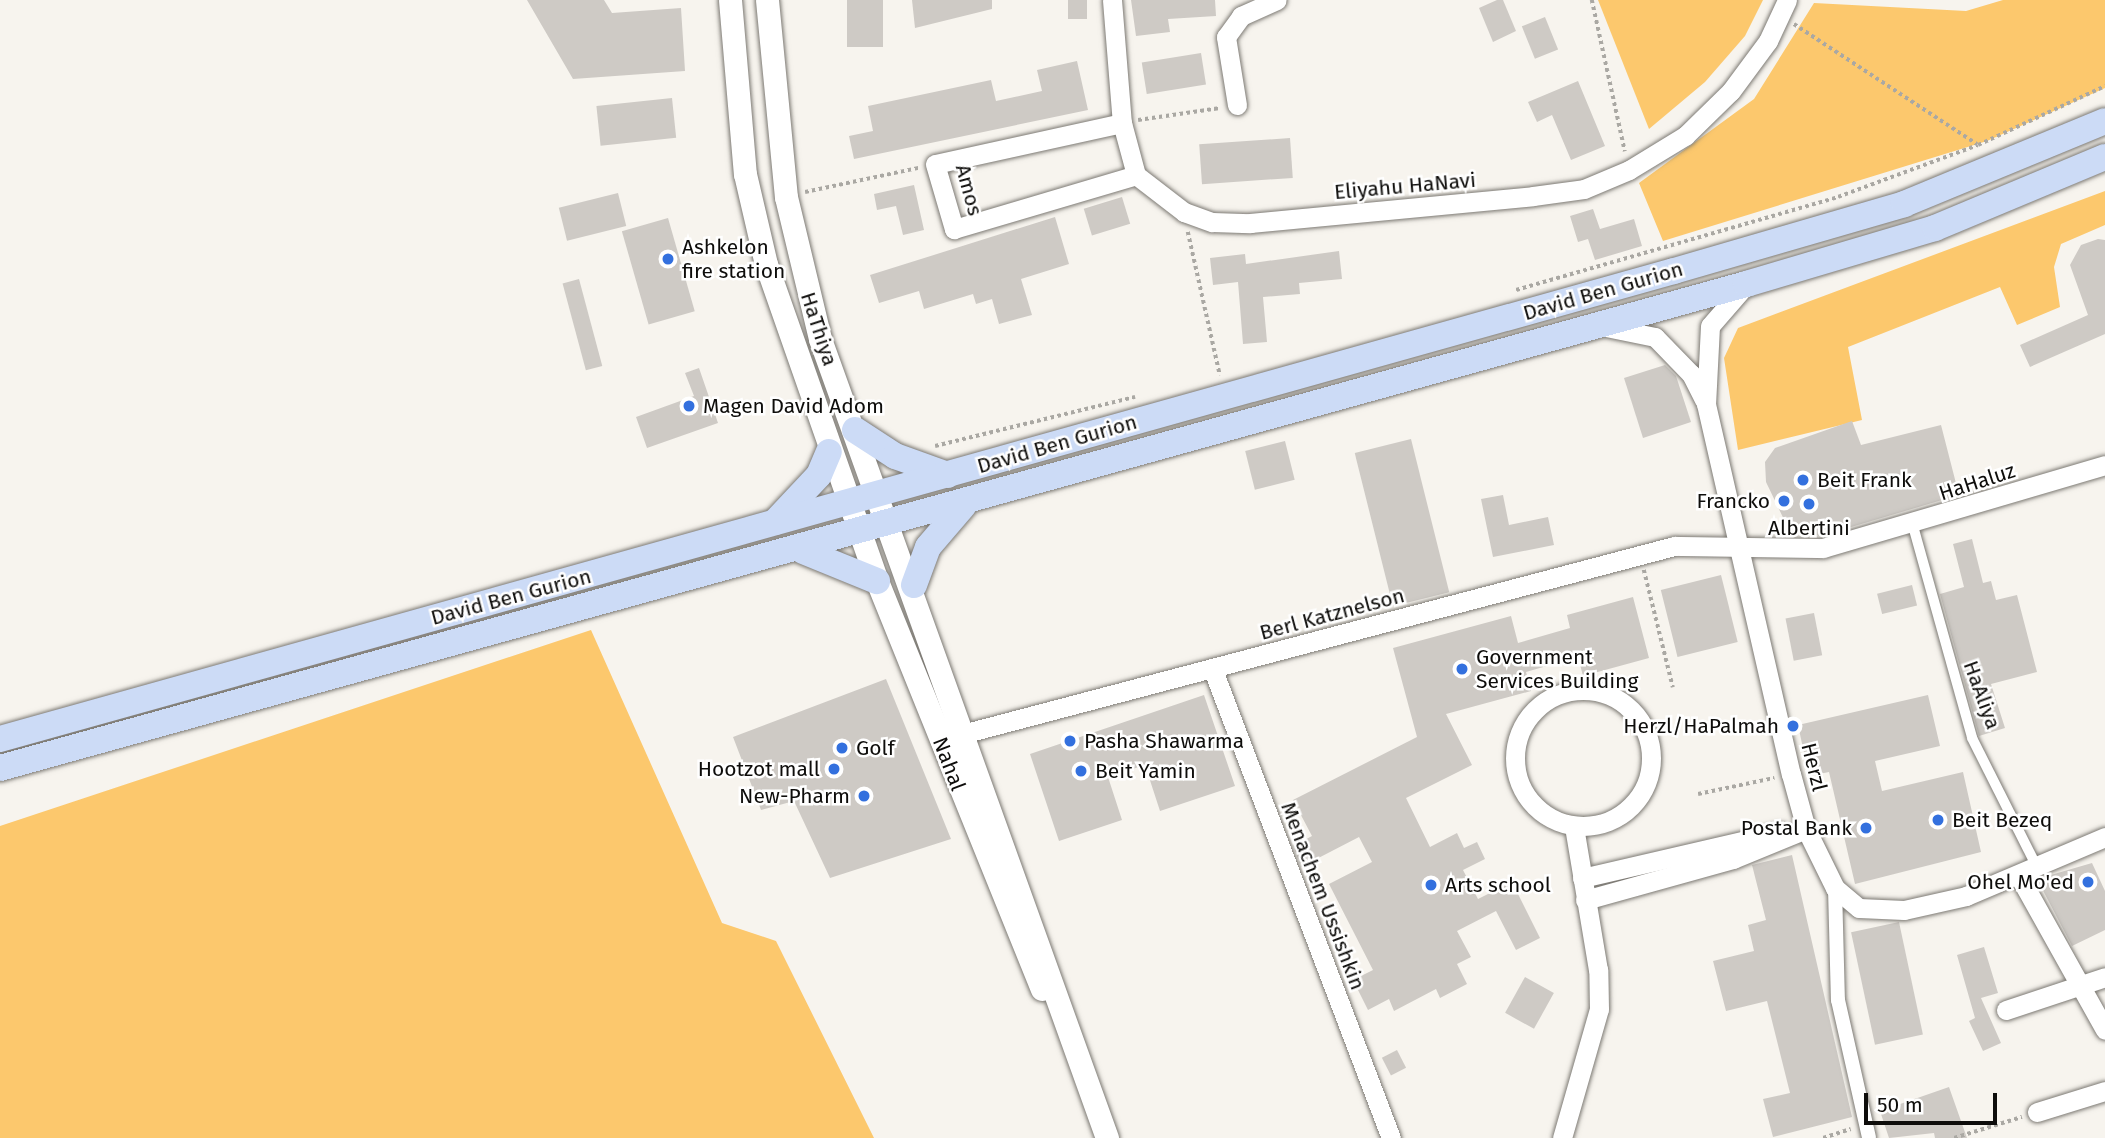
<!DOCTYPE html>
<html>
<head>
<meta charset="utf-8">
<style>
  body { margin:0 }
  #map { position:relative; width:2105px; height:1138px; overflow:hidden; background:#f7f4ee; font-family:"Fira Sans",sans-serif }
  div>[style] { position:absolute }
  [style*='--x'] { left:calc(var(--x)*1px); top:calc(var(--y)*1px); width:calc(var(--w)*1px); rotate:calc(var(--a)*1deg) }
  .green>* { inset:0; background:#fcc86d }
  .building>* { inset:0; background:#cecac5; transform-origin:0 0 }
  .path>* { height:3.5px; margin-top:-1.75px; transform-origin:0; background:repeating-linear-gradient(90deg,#aaa8a3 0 3.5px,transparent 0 7px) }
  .roads { filter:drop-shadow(0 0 2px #7c7973) drop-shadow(0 0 2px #7c7973) }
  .service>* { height:10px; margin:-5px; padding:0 5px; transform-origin:5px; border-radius:5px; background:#fff }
  .pedestrian>* { height:14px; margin:-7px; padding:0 7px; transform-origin:7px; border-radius:7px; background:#fff }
  .minor>* { height:19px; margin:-9.5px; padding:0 9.5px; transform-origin:9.5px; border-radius:9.5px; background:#fff }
  .minor>.ring { margin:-9.5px; padding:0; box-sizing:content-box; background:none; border:19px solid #fff; border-radius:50% }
  .tertiary>* { height:23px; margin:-11.5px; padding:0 11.5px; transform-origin:11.5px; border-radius:11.5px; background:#fff }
  .secondary>* { height:26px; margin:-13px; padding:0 13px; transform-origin:13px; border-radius:13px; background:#ccdbf6 }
  .dots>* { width:19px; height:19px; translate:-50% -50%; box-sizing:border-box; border:4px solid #fff; border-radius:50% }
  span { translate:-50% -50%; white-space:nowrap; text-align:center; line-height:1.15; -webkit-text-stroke:5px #fff; paint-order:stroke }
  .street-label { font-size:21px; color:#0e0d0b }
  .poi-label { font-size:21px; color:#0e0d0b }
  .left { translate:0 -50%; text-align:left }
  .right { translate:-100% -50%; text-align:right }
  .scale { position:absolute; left:1864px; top:1093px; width:133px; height:32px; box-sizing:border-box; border:4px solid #0e0d0b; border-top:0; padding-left:9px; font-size:21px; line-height:24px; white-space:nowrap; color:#0e0d0b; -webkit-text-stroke:5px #fff; paint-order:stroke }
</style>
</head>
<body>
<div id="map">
  <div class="green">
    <i style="clip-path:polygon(1598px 0,1763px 0,1745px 36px,1705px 82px,1649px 129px)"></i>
    <i style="clip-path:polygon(2003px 0,2105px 0,2105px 88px,1987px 141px,1663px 241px,1639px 183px,1754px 99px,1814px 3px,1966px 11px)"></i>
    <i style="clip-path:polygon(2105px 191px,2105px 225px,2061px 244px,2054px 267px,2060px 307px,2017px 325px,2000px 287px,1848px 347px,1862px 420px,1738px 450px,1724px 358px,1738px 328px)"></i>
    <i style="clip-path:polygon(591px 630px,722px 923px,776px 941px,874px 1138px,0 1138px,0 826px)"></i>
  </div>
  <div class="building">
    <i style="clip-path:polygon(527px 0,604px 0,612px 13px,681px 8px,685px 71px,573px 79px)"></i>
    <i style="left:847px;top:0;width:36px;height:47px"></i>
    <i style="clip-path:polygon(912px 0,992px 0,992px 9px,915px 28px)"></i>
    <i style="left:1068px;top:0;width:19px;height:19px"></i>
    <i style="clip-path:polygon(1131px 0,1215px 0,1216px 16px,1168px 19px,1170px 32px,1136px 36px)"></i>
    <i style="clip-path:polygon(1497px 0,1503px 0,1516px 31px,1493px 42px,1479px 8px)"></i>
    <i style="left:1545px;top:17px;width:35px;height:25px;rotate:68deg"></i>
    <i style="left:1201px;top:53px;width:32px;height:60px;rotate:81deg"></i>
    <i style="clip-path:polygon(1077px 61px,1088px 110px,854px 159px,849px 136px,873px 131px,868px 106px,991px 80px,996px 101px,1042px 91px,1037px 70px)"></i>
    <i style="clip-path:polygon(1578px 81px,1605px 146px,1571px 160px,1552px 115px,1537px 122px,1528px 102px)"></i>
    <i style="left:672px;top:98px;width:40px;height:76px;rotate:84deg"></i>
    <i style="left:1290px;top:138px;width:40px;height:91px;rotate:86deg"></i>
    <i style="clip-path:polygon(914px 185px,924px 230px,903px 235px,896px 206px,877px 210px,874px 194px)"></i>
    <i style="left:618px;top:193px;width:34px;height:61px;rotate:76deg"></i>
    <i style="left:1122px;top:197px;width:28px;height:40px;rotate:73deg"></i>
    <i style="clip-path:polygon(1593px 209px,1600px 229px,1634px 219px,1642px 246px,1595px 260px,1588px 239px,1578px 242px,1570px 216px)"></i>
    <i style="clip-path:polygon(1055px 217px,1069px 264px,1021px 279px,1032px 315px,999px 324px,992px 299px,976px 304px,973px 294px,924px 309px,919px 291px,879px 303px,870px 275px)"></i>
    <i style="left:668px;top:218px;width:97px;height:48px;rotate:74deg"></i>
    <i style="clip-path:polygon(2098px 239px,2105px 240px,2105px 334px,2030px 367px,2020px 345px,2088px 315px,2070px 265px,2081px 245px)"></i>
    <i style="clip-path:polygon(1339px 251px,1342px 279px,1299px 283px,1300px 294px,1263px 297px,1267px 342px,1243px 344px,1238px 282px,1213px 285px,1210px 258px,1245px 254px,1246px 264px)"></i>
    <i style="left:579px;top:279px;width:90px;height:17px;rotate:75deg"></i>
    <i style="clip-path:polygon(1665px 365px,1676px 376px,1691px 422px,1643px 438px,1624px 378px)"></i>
    <i style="clip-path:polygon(699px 368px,718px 423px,647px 448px,636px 417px,694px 396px,685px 373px)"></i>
    <i style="clip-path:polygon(1852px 421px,1861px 445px,1941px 425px,1959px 495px,1821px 536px,1789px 530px,1766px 482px,1765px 462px,1775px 448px)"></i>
    <i style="left:1411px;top:439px;width:158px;height:58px;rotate:76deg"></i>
    <i style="left:1285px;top:441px;width:40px;height:41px;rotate:76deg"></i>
    <i style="clip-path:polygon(1503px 495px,1509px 525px,1548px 517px,1554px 545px,1493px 557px,1481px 499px)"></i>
    <i style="clip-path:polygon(1972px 539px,1983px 583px,1991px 581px,1996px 600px,2017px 595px,2037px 672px,1991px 684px,2005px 728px,1979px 736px,1940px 594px,1964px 587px,1953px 544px)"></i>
    <i style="left:1721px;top:575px;width:69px;height:62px;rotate:76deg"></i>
    <i style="left:1912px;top:585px;width:21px;height:36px;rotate:76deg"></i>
    <i style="clip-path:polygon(1633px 597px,1649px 658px,1583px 676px,1578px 657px,1526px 672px,1531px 691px,1446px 714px,1472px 765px,1406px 798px,1430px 847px,1457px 833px,1464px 848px,1477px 842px,1485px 859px,1463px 870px,1478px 899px,1512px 882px,1540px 938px,1516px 950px,1496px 911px,1457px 931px,1471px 957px,1457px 964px,1467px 984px,1440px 998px,1436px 989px,1394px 1011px,1389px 999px,1368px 1010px,1353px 980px,1373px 970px,1329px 884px,1372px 862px,1359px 837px,1301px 867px,1293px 846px,1312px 836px,1293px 800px,1417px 737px,1393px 648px,1511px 616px,1518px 643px,1570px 628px,1567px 615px)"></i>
    <i style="left:1814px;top:613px;width:43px;height:29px;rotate:79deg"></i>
    <i style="clip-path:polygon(886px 679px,951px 839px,830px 878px,794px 801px,761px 810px,733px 737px)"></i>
    <i style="clip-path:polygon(1204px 695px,1235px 786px,1160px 811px,1145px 765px,1108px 777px,1122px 820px,1059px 841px,1030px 754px)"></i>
    <i style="clip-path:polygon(1928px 695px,1940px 746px,1875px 761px,1882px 791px,1963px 772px,1981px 852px,1855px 884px,1829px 772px,1809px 776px,1798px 725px)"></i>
    <i style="clip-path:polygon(1792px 855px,1852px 1117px,1773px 1137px,1763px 1099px,1790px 1093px,1767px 1001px,1726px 1011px,1713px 961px,1754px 951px,1748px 925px,1766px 920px,1752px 865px)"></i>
    <i style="clip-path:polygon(2092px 863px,2105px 891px,2105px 930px,2072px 946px,2037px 879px)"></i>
    <i style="left:1899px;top:922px;width:115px;height:49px;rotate:78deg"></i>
    <i style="clip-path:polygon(1984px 947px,1998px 993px,1981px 998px,2001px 1043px,1983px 1051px,1969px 1021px,1975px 1018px,1957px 955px)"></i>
    <i style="left:1525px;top:977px;width:33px;height:41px;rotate:29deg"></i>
    <i style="left:1397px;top:1050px;width:20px;height:17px;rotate:63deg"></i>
    <i style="clip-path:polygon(1949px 1087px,1967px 1138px,1935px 1138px,1934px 1133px,1889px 1138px,1880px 1111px)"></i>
  </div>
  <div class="path">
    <i style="--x:1592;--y:0;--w:155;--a:77.7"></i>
    <i style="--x:1794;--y:24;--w:219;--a:33.3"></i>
    <i style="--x:1138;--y:120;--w:83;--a:-8.3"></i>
    <i style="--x:805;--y:192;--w:116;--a:-12"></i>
    <i style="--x:1188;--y:232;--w:147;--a:77.4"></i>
    <i style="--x:1516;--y:290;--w:335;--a:-16.1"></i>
    <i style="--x:1838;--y:197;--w:149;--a:-20.4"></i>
    <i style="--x:1978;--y:145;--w:140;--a:-24.9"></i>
    <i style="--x:935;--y:446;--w:206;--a:-13.8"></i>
    <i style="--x:1644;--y:570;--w:121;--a:76.1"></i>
    <i style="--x:1698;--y:794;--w:78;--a:-11.9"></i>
    <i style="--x:1823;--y:1138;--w:29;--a:-18"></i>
    <i style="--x:1954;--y:1138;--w:71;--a:-17.2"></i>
  </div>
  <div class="roads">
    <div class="service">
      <i style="--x:1913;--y:526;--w:220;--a:74.4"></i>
      <i style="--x:1972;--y:738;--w:144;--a:63.3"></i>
    </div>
    <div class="pedestrian">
      <i style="--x:1835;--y:888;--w:112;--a:88.5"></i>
      <i style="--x:1838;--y:1000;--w:141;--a:77.3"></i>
    </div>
    <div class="minor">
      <i style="--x:1112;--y:0;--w:123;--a:85.4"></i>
      <i style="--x:1122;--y:123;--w:54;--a:74.9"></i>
      <i style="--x:1136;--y:175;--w:61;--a:37.6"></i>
      <i style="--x:1184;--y:212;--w:30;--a:20"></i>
      <i style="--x:1212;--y:222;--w:38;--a:2"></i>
      <i style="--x:1250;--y:223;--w:284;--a:-5.4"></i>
      <i style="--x:1533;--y:196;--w:51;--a:-7.8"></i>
      <i style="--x:1584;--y:189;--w:49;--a:-22.9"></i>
      <i style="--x:1629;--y:170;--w:66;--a:-31.3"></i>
      <i style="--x:1685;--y:136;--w:64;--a:-44.4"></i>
      <i style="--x:1731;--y:91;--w:62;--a:-53.5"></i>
      <i style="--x:1768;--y:41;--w:45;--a:-65.1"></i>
      <i style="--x:1237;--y:105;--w:69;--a:-99.2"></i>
      <i style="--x:1226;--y:37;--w:26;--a:-54"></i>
      <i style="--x:1241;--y:16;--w:39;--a:-24"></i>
      <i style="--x:1122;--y:123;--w:191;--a:167.6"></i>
      <i style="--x:935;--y:164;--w:68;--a:73.7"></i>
      <i style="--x:954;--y:229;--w:190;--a:-16.5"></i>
      <i style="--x:1743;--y:288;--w:50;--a:131"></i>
      <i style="--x:1710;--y:326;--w:78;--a:92.9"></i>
      <i style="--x:1706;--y:404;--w:380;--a:77.1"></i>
      <i style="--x:1791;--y:774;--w:57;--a:74.7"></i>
      <i style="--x:1806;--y:829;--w:66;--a:63.8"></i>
      <i style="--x:1835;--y:888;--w:31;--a:40"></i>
      <i style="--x:1859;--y:908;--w:45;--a:2.5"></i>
      <i style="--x:1904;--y:910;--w:64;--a:-12.7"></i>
      <i style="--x:1966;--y:896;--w:151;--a:-23"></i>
      <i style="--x:1606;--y:327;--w:50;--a:11.5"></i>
      <i style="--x:1655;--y:337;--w:52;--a:45.8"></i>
      <i style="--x:1691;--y:374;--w:29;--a:63"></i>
      <i style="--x:1213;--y:670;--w:501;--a:69.18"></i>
      <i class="ring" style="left:1515px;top:690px;width:117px;height:117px"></i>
      <i style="--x:947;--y:738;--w:752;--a:-14.79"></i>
      <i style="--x:1674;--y:546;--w:149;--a:0.8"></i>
      <i style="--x:1823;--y:548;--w:294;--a:-16.4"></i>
      <i style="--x:2019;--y:876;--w:176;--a:60.8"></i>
      <i style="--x:1582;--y:878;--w:204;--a:-13"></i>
      <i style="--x:1585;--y:900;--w:154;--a:-15.5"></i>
      <i style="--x:1733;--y:859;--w:79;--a:-22.3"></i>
      <i style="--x:2006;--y:1010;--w:104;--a:-18.4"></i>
      <i style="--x:2037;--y:1112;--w:71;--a:-17.2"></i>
      <i style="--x:1562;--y:1138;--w:134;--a:-74"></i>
      <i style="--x:1599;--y:1009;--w:39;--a:-91"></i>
      <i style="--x:1598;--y:970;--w:146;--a:-99.5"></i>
    </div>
    <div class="tertiary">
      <i style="--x:730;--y:0;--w:175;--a:85.1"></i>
      <i style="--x:745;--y:174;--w:92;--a:76.9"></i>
      <i style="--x:766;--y:264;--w:336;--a:70.7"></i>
      <i style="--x:877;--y:581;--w:440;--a:68"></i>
      <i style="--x:767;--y:0;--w:198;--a:84.5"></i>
      <i style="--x:786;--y:197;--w:146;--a:76.5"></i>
      <i style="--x:820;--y:339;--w:849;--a:70.24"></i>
    </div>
    <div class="secondary">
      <i style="--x:855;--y:430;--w:48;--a:33"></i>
      <i style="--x:895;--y:456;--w:56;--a:19.7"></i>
      <i style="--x:775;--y:522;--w:64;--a:-46.9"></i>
      <i style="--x:819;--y:475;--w:25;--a:-67"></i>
      <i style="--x:803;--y:551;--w:80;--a:22.1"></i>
      <i style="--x:914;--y:585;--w:40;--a:-69.8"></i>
      <i style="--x:928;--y:547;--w:55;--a:-49.4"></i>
      <i style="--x:0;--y:739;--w:1738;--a:-15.62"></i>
      <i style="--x:1674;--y:271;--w:240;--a:-16.2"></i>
      <i style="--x:1904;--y:204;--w:217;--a:-22.4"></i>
      <i style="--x:0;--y:768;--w:1812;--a:-15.49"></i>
      <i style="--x:1746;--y:284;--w:197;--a:-16.5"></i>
      <i style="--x:1935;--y:228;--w:184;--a:-22.7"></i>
    </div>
  </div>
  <div class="dots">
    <i style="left:668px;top:259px;background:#3370de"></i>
    <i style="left:689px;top:406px;background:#3370de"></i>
    <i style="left:1803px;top:480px;background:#3370de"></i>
    <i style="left:1784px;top:501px;background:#3370de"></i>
    <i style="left:1809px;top:504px;background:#3370de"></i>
    <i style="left:1462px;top:669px;background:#3370de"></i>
    <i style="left:1793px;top:726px;background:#3370de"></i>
    <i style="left:1070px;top:741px;background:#3370de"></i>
    <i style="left:842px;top:748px;background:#3370de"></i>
    <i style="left:834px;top:769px;background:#3370de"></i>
    <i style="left:1081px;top:771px;background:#3370de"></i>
    <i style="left:864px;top:796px;background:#3370de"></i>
    <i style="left:1938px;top:820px;background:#3370de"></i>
    <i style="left:1866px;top:828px;background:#3370de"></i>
    <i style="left:2088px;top:882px;background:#3370de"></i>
    <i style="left:1431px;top:885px;background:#3370de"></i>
  </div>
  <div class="street-label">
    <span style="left:1405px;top:186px;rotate:-5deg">Eliyahu HaNavi</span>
    <span style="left:969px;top:190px;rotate:75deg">Amos</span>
    <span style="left:1603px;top:291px;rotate:-16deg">David Ben Gurion</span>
    <span style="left:819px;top:329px;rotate:72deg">HaThiya</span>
    <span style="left:1057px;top:444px;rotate:-16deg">David Ben Gurion</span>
    <span style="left:1977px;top:482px;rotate:-18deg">HaHaluz</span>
    <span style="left:511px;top:597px;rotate:-15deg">David Ben Gurion</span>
    <span style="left:1332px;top:614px;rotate:-15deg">Berl Katznelson</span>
    <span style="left:1982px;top:695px;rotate:70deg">HaAliya</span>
    <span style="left:949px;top:764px;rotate:69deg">Nahal</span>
    <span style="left:1814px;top:767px;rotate:76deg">Herzl</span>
    <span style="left:1323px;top:896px;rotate:69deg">Menachem Ussishkin</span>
  </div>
  <div class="poi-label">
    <span class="left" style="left:682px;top:259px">Ashkelon<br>fire station</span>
    <span class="left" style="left:703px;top:406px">Magen David Adom</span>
    <span class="left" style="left:1817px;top:480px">Beit Frank</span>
    <span class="right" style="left:1770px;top:501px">Francko</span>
    <span style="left:1809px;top:528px">Albertini</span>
    <span class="left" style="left:1476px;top:669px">Government<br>Services Building</span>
    <span class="right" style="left:1779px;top:726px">Herzl/HaPalmah</span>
    <span class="left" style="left:1084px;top:741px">Pasha Shawarma</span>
    <span class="left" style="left:856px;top:748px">Golf</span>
    <span class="right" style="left:820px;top:769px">Hootzot mall</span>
    <span class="left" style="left:1095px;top:771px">Beit Yamin</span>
    <span class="right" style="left:850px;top:796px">New-Pharm</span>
    <span class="left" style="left:1952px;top:820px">Beit Bezeq</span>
    <span class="right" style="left:1852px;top:828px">Postal Bank</span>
    <span class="right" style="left:2074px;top:882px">Ohel Mo'ed</span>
    <span class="left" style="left:1445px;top:885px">Arts school</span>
  </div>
  <div class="scale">50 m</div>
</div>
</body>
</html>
